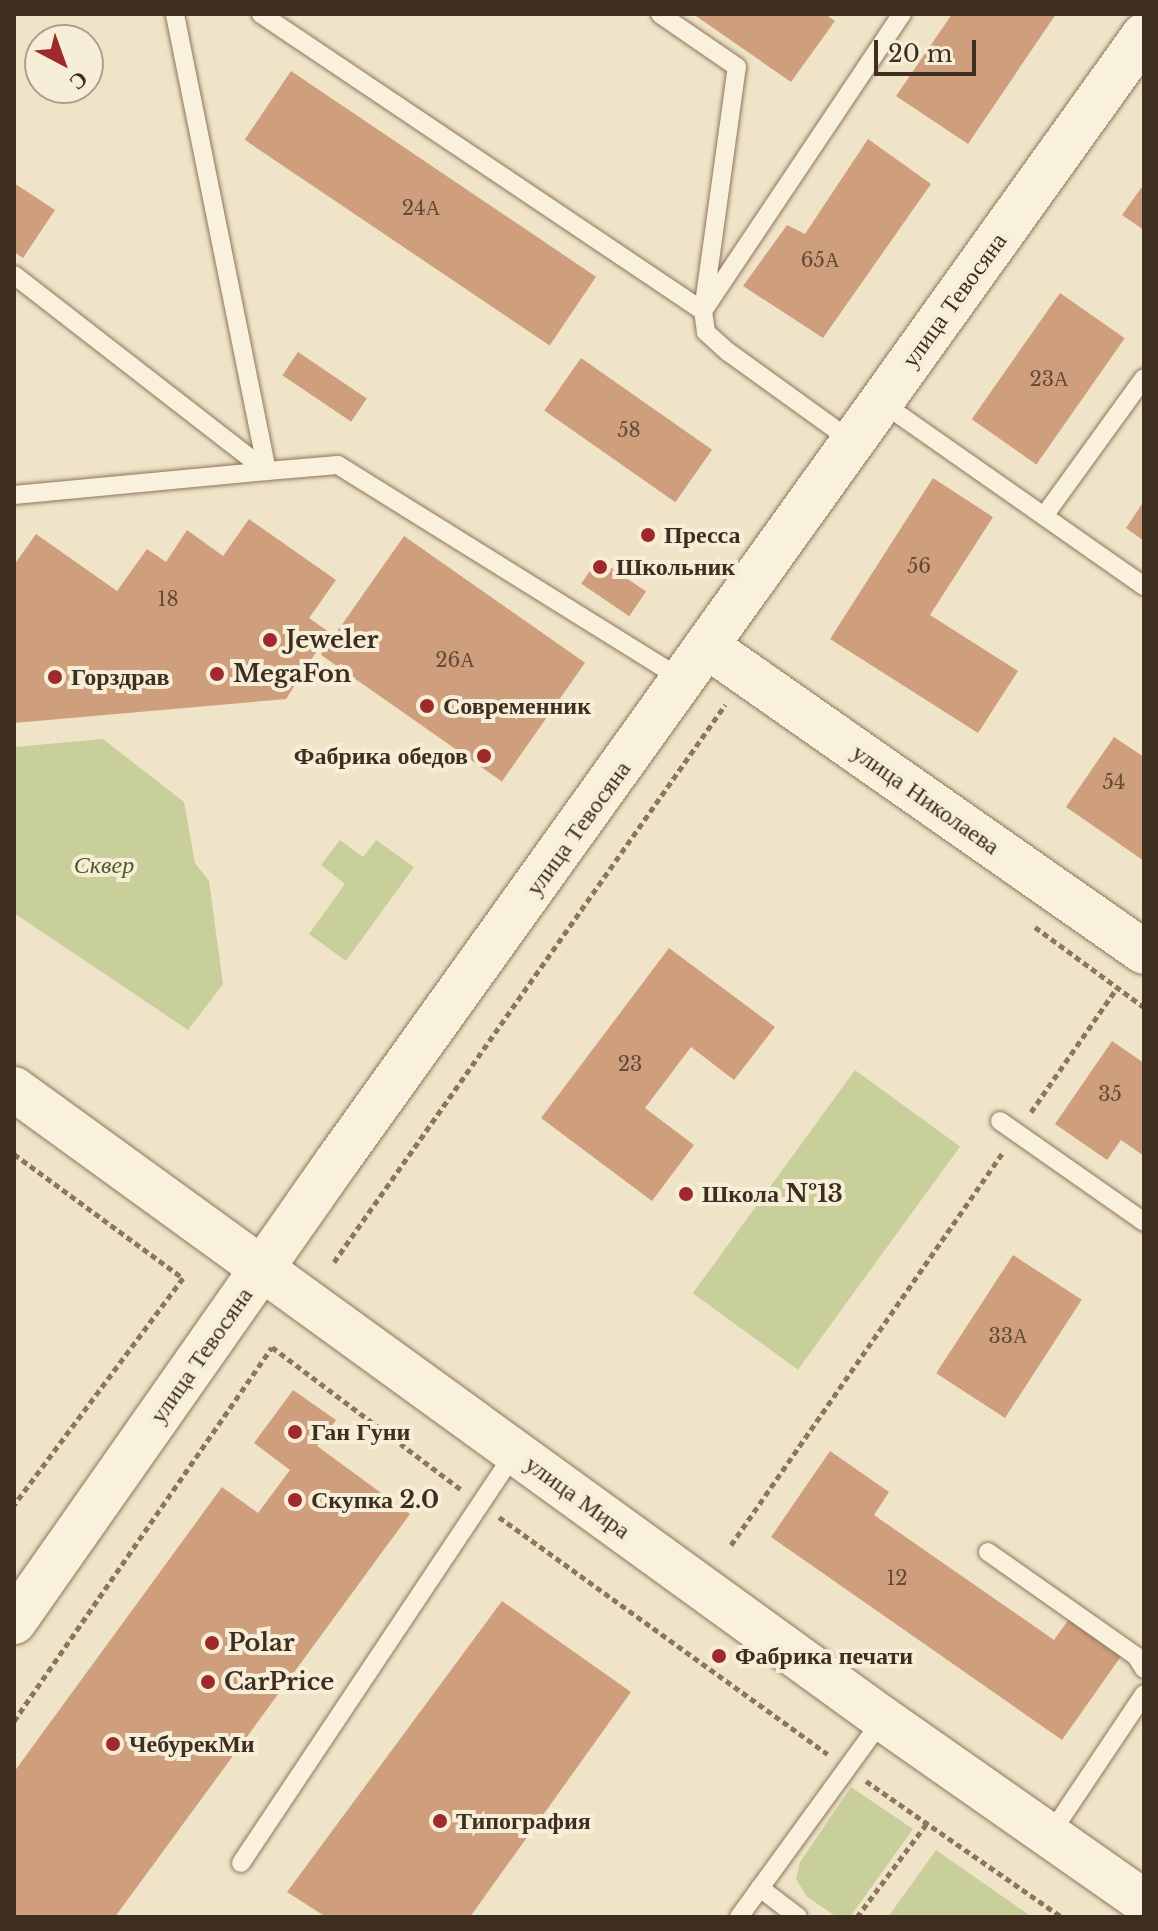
<!DOCTYPE html>
<html>
<head>
<meta charset="utf-8">
<style>
  body { margin:0 }
  #map { position:relative; width:1158px; height:1931px; overflow:hidden; background:#f0e4c8; font-family:"Libre Baskerville",serif }
  div>[style] { position:absolute }
  [style*='--x'] { left:calc(var(--x)*1px); top:calc(var(--y)*1px); width:calc(var(--w)*1px); rotate:calc(var(--a)*1deg) }
  .green>* { inset:0; background:#c9cf9b; transform-origin:0 0 }
  .building>* { inset:0; background:#cf9f7d; transform-origin:0 0 }
  .path>* { height:5px; margin-top:-2.5px; transform-origin:0; background:repeating-linear-gradient(90deg,#8d765c 0 6px,transparent 0 10px) }
  .roads { filter:drop-shadow(0 0 2px #8d765c) drop-shadow(0 0 2px #8d765c) }
  .lane>* { height:18px; margin:-9px; padding:0 9px; transform-origin:9px; border-radius:9px; background:#faf1dc }
  .secondary>* { height:44px; margin:-22px; padding:0 22px; transform-origin:22px; border-radius:22px; background:#faf1dc }
  .dots>* { width:22px; height:22px; translate:-50% -50%; box-sizing:border-box; border:4px solid #f7eed8; border-radius:50% }
  span { translate:-50% -50%; white-space:nowrap; text-align:center; line-height:1.15; -webkit-text-stroke:8px #f7eed8; paint-order:stroke }
  .number-label { font-size:20px; color:#624a37 }
  .number-label span { -webkit-text-stroke-width:0 }
  .street-label { font-size:24px; color:#3d2e20 }
  .poi-label { font-size:24px; color:#3d2e20; font-weight:700 }
  .left { translate:0 -50%; text-align:left }
  .right { translate:-100% -50%; text-align:right }
  .park-label { font-size:24px; color:#4d5a26; font-style:italic }
  .frame { position:absolute; inset:0; border:16px solid #3d2e20; pointer-events:none }
  .north { position:absolute; left:24px; top:24px; width:80px; height:80px; box-sizing:border-box; background:#f7eed8; border:2px solid #ada18e; border-radius:50%; rotate:139deg; font-size:22px; font-weight:700; line-height:32px; text-align:center; color:#3d2e20 }
  .north::after { content:''; display:block; margin:auto; width:28px; height:36px; background:#9e2a2b; clip-path:polygon(50% 0,100% 100%,50% 72%,0 100%) }
  .scale { position:absolute; left:874px; top:40px; width:102px; height:36px; box-sizing:border-box; border:4px solid #3d2e20; border-top:0; padding-left:10px; font-size:24px; line-height:28px; white-space:nowrap; color:#3d2e20; -webkit-text-stroke:6px #f7eed8; paint-order:stroke }
</style>
</head>
<body>
<div id="map">
  <div class="green">
    <i style="clip-path:polygon(103px 739px,184px 802px,195px 863px,209px 881px,223px 984px,188px 1030px,14px 913px,14px 747px)"></i>
    <i style="clip-path:polygon(376px 840px,414px 867px,346px 961px,309px 934px,345px 884px,321px 865px,340px 840px,363px 857px)"></i>
    <i style="left:855px;top:1070px;width:130px;height:276px;rotate:36deg"></i>
    <i style="clip-path:polygon(851px 1787px,913px 1829px,850px 1917px,837px 1917px,807px 1897px,796px 1879px,800px 1862px)"></i>
    <i style="clip-path:polygon(936px 1850px,1032px 1917px,888px 1917px)"></i>
  </div>
  <div class="building">
    <i style="clip-path:polygon(693px 14px,825px 14px,835px 21px,791px 82px)"></i>
    <i style="clip-path:polygon(952px 14px,1056px 14px,968px 144px,896px 96px)"></i>
    <i style="left:291px;top:71px;width:368px;height:83px;rotate:34deg"></i>
    <i style="clip-path:polygon(868px 139px,931px 184px,823px 338px,743px 286px,787px 225px,805px 234px)"></i>
    <i style="clip-path:polygon(14px 183px,55px 210px,23px 258px,14px 252px)"></i>
    <i style="clip-path:polygon(1144px 184px,1144px 230px,1122px 215px)"></i>
    <i style="left:1060px;top:293px;width:79px;height:154px;rotate:35deg"></i>
    <i style="left:298px;top:352px;width:83px;height:28px;rotate:34deg"></i>
    <i style="left:581px;top:358px;width:160px;height:64px;rotate:35deg"></i>
    <i style="clip-path:polygon(933px 478px,993px 517px,930px 615px,1018px 671px,978px 733px,830px 639px)"></i>
    <i style="clip-path:polygon(1144px 501px,1144px 541px,1126px 528px)"></i>
    <i style="clip-path:polygon(249px 519px,336px 580px,309px 618px,329px 632px,286px 699px,14px 723px,14px 565px,36px 534px,117px 591px,147px 549px,166px 562px,187px 530px,223px 556px)"></i>
    <i style="left:404px;top:536px;width:221px;height:145px;rotate:35deg"></i>
    <i style="left:598px;top:559px;width:58px;height:30px;rotate:34deg"></i>
    <i style="clip-path:polygon(1114px 737px,1144px 757px,1144px 861px,1066px 807px)"></i>
    <i style="clip-path:polygon(669px 948px,775px 1027px,734px 1080px,691px 1047px,645px 1108px,694px 1145px,652px 1201px,541px 1118px)"></i>
    <i style="clip-path:polygon(1112px 1041px,1144px 1063px,1144px 1156px,1121px 1140px,1107px 1160px,1055px 1124px)"></i>
    <i style="left:1013px;top:1255px;width:82px;height:141px;rotate:33deg"></i>
    <i style="clip-path:polygon(293px 1390px,336px 1420px,317px 1446px,410px 1514px,115px 1917px,14px 1917px,14px 1772px,222px 1487px,258px 1513px,290px 1470px,254px 1443px)"></i>
    <i style="clip-path:polygon(830px 1451px,889px 1492px,874px 1515px,1054px 1640px,1069px 1619px,1122px 1655px,1062px 1740px,771px 1537px)"></i>
    <i style="clip-path:polygon(502px 1601px,631px 1692px,470px 1917px,326px 1917px,287px 1892px)"></i>
  </div>
  <div class="path">
    <i style="--x:1035;--y:927;--w:135;--a:36.3"></i>
    <i style="--x:1031;--y:1112;--w:151;--a:-55.3"></i>
    <i style="--x:14;--y:1154;--w:210;--a:36.3"></i>
    <i style="--x:183;--y:1278;--w:283;--a:126.7"></i>
    <i style="--x:334;--y:1262;--w:681;--a:-54.93"></i>
    <i style="--x:499;--y:1517;--w:405;--a:35.8"></i>
    <i style="--x:731;--y:1545;--w:477;--a:-55.3"></i>
    <i style="--x:14;--y:1721;--w:454;--a:-55.4"></i>
    <i style="--x:272;--y:1347;--w:238;--a:37"></i>
    <i style="--x:866;--y:1781;--w:239;--a:34.8"></i>
    <i style="--x:857;--y:1917;--w:117;--a:-53.3"></i>
  </div>
  <div class="roads">
    <div class="lane">
      <i style="--x:261;--y:14;--w:533;--a:33.9"></i>
      <i style="--x:703;--y:311;--w:246;--a:-82.1"></i>
      <i style="--x:737;--y:67;--w:93;--a:-145.5"></i>
      <i style="--x:14;--y:275;--w:320;--a:37.8"></i>
      <i style="--x:267;--y:471;--w:71;--a:-4.8"></i>
      <i style="--x:338;--y:465;--w:405;--a:31.9"></i>
      <i style="--x:881;--y:402;--w:321;--a:35"></i>
      <i style="--x:853;--y:442;--w:154;--a:-144.2"></i>
      <i style="--x:728;--y:352;--w:30;--a:-138"></i>
      <i style="--x:706;--y:332;--w:21;--a:-98"></i>
      <i style="--x:703;--y:311;--w:358;--a:-56.2"></i>
      <i style="--x:14;--y:495;--w:254;--a:-5.4"></i>
      <i style="--x:267;--y:471;--w:466;--a:-101.4"></i>
      <i style="--x:1044;--y:516;--w:170;--a:-54.1"></i>
      <i style="--x:1000;--y:1121;--w:176;--a:35"></i>
      <i style="--x:988;--y:1552;--w:181;--a:35.1"></i>
      <i style="--x:1136;--y:1656;--w:15;--a:58"></i>
      <i style="--x:1049;--y:1836;--w:171;--a:-56.2"></i>
      <i style="--x:241;--y:1863;--w:494;--a:-56.3"></i>
      <i style="--x:739;--y:1917;--w:36;--a:-54"></i>
      <i style="--x:798;--y:1917;--w:48;--a:-142.7"></i>
      <i style="--x:760;--y:1888;--w:209;--a:-54"></i>
    </div>
    <div class="secondary">
      <i style="--x:708;--y:647;--w:532;--a:34.97"></i>
      <i style="--x:14;--y:1089;--w:1073;--a:35.94"></i>
      <i style="--x:883;--y:1719;--w:319;--a:35"></i>
      <i style="--x:14;--y:1622;--w:564;--a:-54.96"></i>
      <i style="--x:338;--y:1160;--w:1384;--a:-54.38"></i>
    </div>
  </div>
  <div class="dots">
    <i style="left:648px;top:535px;background:#9e2a2b"></i>
    <i style="left:600px;top:567px;background:#9e2a2b"></i>
    <i style="left:270px;top:640px;background:#9e2a2b"></i>
    <i style="left:217px;top:674px;background:#9e2a2b"></i>
    <i style="left:55px;top:677px;background:#9e2a2b"></i>
    <i style="left:427px;top:706px;background:#9e2a2b"></i>
    <i style="left:484px;top:756px;background:#9e2a2b"></i>
    <i style="left:686px;top:1194px;background:#9e2a2b"></i>
    <i style="left:295px;top:1432px;background:#9e2a2b"></i>
    <i style="left:295px;top:1500px;background:#9e2a2b"></i>
    <i style="left:212px;top:1643px;background:#9e2a2b"></i>
    <i style="left:719px;top:1656px;background:#9e2a2b"></i>
    <i style="left:208px;top:1682px;background:#9e2a2b"></i>
    <i style="left:113px;top:1744px;background:#9e2a2b"></i>
    <i style="left:440px;top:1821px;background:#9e2a2b"></i>
  </div>
  <div class="number-label">
    <span style="left:421px;top:208px">24А</span>
    <span style="left:820px;top:260px">65А</span>
    <span style="left:1049px;top:379px">23А</span>
    <span style="left:629px;top:430px">58</span>
    <span style="left:919px;top:566px">56</span>
    <span style="left:168px;top:599px">18</span>
    <span style="left:455px;top:660px">26А</span>
    <span style="left:1114px;top:782px">54</span>
    <span style="left:630px;top:1064px">23</span>
    <span style="left:1110px;top:1094px">35</span>
    <span style="left:1008px;top:1336px">33А</span>
    <span style="left:897px;top:1578px">12</span>
  </div>
  <div class="street-label">
    <span style="left:954px;top:300px;rotate:-54deg">улица Тевосяна</span>
    <span style="left:926px;top:799px;rotate:35deg">улица Николаева</span>
    <span style="left:578px;top:828px;rotate:-54deg">улица Тевосяна</span>
    <span style="left:201px;top:1355px;rotate:-55deg">улица Тевосяна</span>
    <span style="left:578px;top:1497px;rotate:36deg">улица Мира</span>
  </div>
  <div class="poi-label">
    <span class="left" style="left:664px;top:535px">Пресса</span>
    <span class="left" style="left:616px;top:567px">Школьник</span>
    <span class="left" style="left:286px;top:640px">Jeweler</span>
    <span class="left" style="left:233px;top:674px">MegaFon</span>
    <span class="left" style="left:71px;top:677px">Горздрав</span>
    <span class="left" style="left:443px;top:706px">Современник</span>
    <span class="right" style="left:468px;top:756px">Фабрика обедов</span>
    <span class="left" style="left:702px;top:1194px">Школа №13</span>
    <span class="left" style="left:311px;top:1432px">Ган Гуни</span>
    <span class="left" style="left:311px;top:1500px">Скупка 2.0</span>
    <span class="left" style="left:228px;top:1643px">Polar</span>
    <span class="left" style="left:735px;top:1656px">Фабрика печати</span>
    <span class="left" style="left:224px;top:1682px">CarPrice</span>
    <span class="left" style="left:129px;top:1744px">ЧебурекМи</span>
    <span class="left" style="left:456px;top:1821px">Типография</span>
  </div>
  <div class="park-label">
    <span style="left:104px;top:865px">Сквер</span>
  </div>
  <div class="frame"></div>
  <div class="north">С</div>
  <div class="scale">20 m</div>
</div>
</body>
</html>
